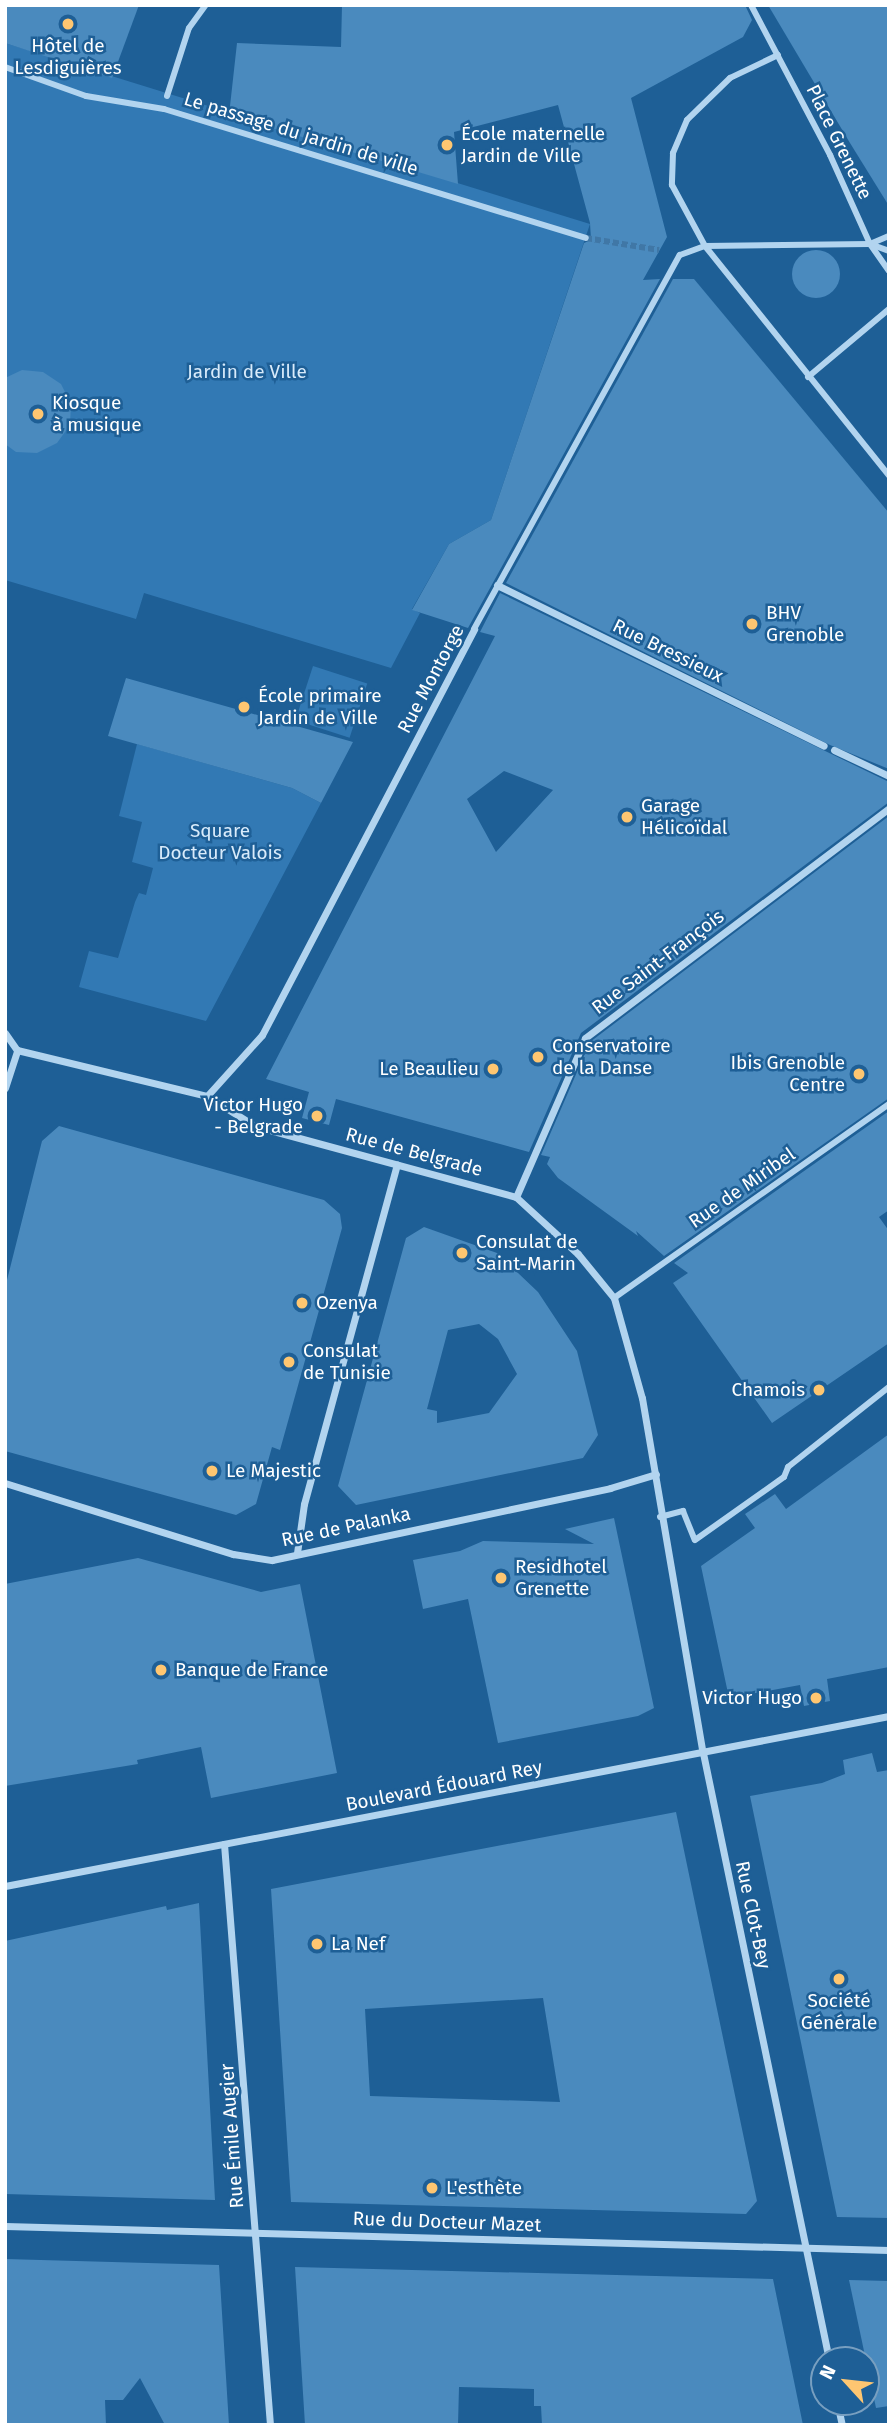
<!DOCTYPE html>
<html>
<head>
<meta charset="utf-8">
<style>
  body { margin:0 }
  #map { position:relative; width:894px; height:2430px; overflow:hidden; background:#1e5f96; font-family:"Fira Sans",sans-serif }
  div>[style] { position:absolute }
  [style*='--x'] { left:calc(var(--x)*1px); top:calc(var(--y)*1px); width:calc(var(--w)*1px); rotate:calc(var(--a)*1deg) }
  .green>* { inset:0; background:#3279b4; transform-origin:0 0 }
  .building>* { inset:0; background:#4a8abe }
  .round { border-radius:50% }
  .pedestrian-tunnel>* { height:6px; margin-top:-3px; transform-origin:0; background:repeating-linear-gradient(90deg,#4077a6 0 6px,transparent 0 9px) }
  .pedestrian>* { height:6px; margin:-3px; padding:0 3px; transform-origin:3px; border-radius:3px; background:#b2d4ef }
  .minor>* { height:7px; margin:-3.5px; padding:0 3.5px; transform-origin:3.5px; border-radius:3.5px; background:#b2d4ef }
  .dots>* { width:19px; height:19px; translate:-50% -50%; box-sizing:border-box; border:4px solid #1e5f96; border-radius:50% }
  span { translate:-50% -50%; white-space:nowrap; text-align:center; line-height:1.15; -webkit-text-stroke:5px #1e5f96; paint-order:stroke }
  .poi-label { font-size:19px; color:#fff }
  .left { translate:0 -50%; text-align:left }
  .right { translate:-100% -50%; text-align:right }
  .street-label { font-size:19px; color:#fff }
  .park-label { font-size:19px; color:#d8ebfb }
  .frame { position:absolute; inset:0; border:7px solid #fff; pointer-events:none }
  .north { position:absolute; left:810px; top:2346px; width:70px; height:70px; box-sizing:border-box; background:#1e5f96; border:2px solid #789fc0; border-radius:50%; rotate:297deg; font-size:19px; font-weight:700; line-height:28px; text-align:center; color:#fff }
  .north::after { content:''; display:block; margin:auto; width:24px; height:32px; background:#fec671; clip-path:polygon(50% 0,100% 100%,50% 72%,0 100%) }
</style>
</head>
<body>
<div id="map">
  <div class="green">
    <i style="clip-path:polygon(5px 43px,590px 224px,491px 520px,449px 544px,412px 609px,420px 613px,391px 668px,144px 593px,136px 619px,5px 580px)"></i>
    <i style="left:313px;top:666px;width:57px;height:57px;rotate:18deg"></i>
    <i style="clip-path:polygon(137px 744px,292px 788px,321px 803px,206px 1021px,79px 987px,89px 951px,118px 958px,135px 902px,139px 893px,146px 895px,153px 868px,132px 862px,142px 822px,119px 816px)"></i>
  </div>
  <div class="building">
    <i style="clip-path:polygon(5px 5px,139px 5px,112px 78px,5px 43px)"></i>
    <i style="clip-path:polygon(342px 5px,745px 5px,752px 20px,743px 37px,631px 98px,667px 237px,643px 280px,660px 279px,468px 628px,412px 610px,449px 544px,491px 520px,584px 243px,591px 240px,590px 223px,558px 105px,454px 132px,458px 184px,229px 115px,237px 43px,341px 47px)"></i>
    <i style="clip-path:polygon(768px 5px,889px 5px,889px 206px,850px 143px)"></i>
    <i class="round" style="left:792px;top:250px;width:48px;height:48px"></i>
    <i style="clip-path:polygon(673px 279px,694px 279px,889px 513px,889px 769px,830px 745px,506px 583px)"></i>
    <i style="clip-path:polygon(22px 370px,43px 372px,61px 384px,71px 404px,70px 425px,57px 443px,37px 453px,16px 452px,5px 444px,5px 378px)"></i>
    <i style="clip-path:polygon(evenodd,500px 593px,889px 782px,889px 802px,581px 1033px,529px 1152px,336px 1099px,329px 1125px,302px 1118px,309px 1092px,266px 1079px,495px 636px,480px 632px,500px 593px,504px 771px,553px 790px,496px 852px,467px 799px,504px 771px)"></i>
    <i style="clip-path:polygon(126px 678px,353px 742px,321px 803px,292px 788px,108px 736px)"></i>
    <i style="clip-path:polygon(889px 816px,889px 1098px,664px 1256px,636px 1231px,638px 1236px,558px 1178px,547px 1164px,550px 1157px,541px 1155px,590px 1042px)"></i>
    <i style="clip-path:polygon(889px 1111px,889px 1210px,879px 1217px,889px 1231px,889px 1343px,772px 1423px,673px 1283px,688px 1273px,674px 1263px)"></i>
    <i style="clip-path:polygon(59px 1126px,324px 1200px,340px 1214px,342px 1228px,280px 1450px,272px 1447px,256px 1504px,236px 1515px,5px 1451px,5px 1288px,42px 1141px)"></i>
    <i style="clip-path:polygon(evenodd,424px 1227px,497px 1253px,538px 1292px,577px 1351px,598px 1435px,583px 1458px,356px 1505px,338px 1486px,406px 1238px,424px 1227px,479px 1324px,498px 1339px,517px 1374px,489px 1413px,437px 1423px,437px 1411px,427px 1409px,448px 1330px,479px 1324px)"></i>
    <i style="clip-path:polygon(889px 1434px,889px 1667px,827px 1679px,830px 1701px,804px 1706px,800px 1685px,729px 1698px,701px 1566px,755px 1528px,745px 1514px,775px 1494px,786px 1509px)"></i>
    <i style="clip-path:polygon(614px 1518px,654px 1708px,638px 1716px,498px 1743px,468px 1599px,423px 1609px,413px 1560px,460px 1551px,483px 1541px,594px 1544px,565px 1529px)"></i>
    <i style="clip-path:polygon(138px 1558px,261px 1592px,300px 1584px,337px 1773px,211px 1798px,201px 1747px,137px 1760px,138px 1764px,5px 1786px,5px 1584px)"></i>
    <i style="clip-path:polygon(872px 1753px,877px 1772px,889px 1770px,889px 2218px,837px 2217px,750px 1796px,822px 1783px,845px 1774px,843px 1760px)"></i>
    <i style="clip-path:polygon(evenodd,676px 1812px,757px 2201px,746px 2214px,291px 2202px,271px 1889px,676px 1812px,543px 1998px,560px 2102px,370px 2096px,365px 2009px,543px 1998px)"></i>
    <i style="clip-path:polygon(199px 1903px,215px 2200px,5px 2194px,5px 1941px,166px 1906px,167px 1910px)"></i>
    <i style="clip-path:polygon(5px 2259px,219px 2265px,229px 2425px,165px 2425px,140px 2378px,123px 2400px,105px 2400px,106px 2425px,5px 2425px)"></i>
    <i style="clip-path:polygon(295px 2267px,773px 2279px,803px 2425px,542px 2425px,541px 2406px,534px 2406px,534px 2389px,459px 2387px,458px 2425px,305px 2425px)"></i>
    <i style="clip-path:polygon(849px 2280px,889px 2281px,889px 2406px,876px 2408px)"></i>
  </div>
  <div class="pedestrian-tunnel">
    <i style="--x:586;--y:238;--w:74;--a:9.3"></i>
  </div>
  <div class="pedestrian">
    <i style="--x:751;--y:5;--w:170;--a:62.2"></i>
    <i style="--x:830;--y:155;--w:98;--a:65.8"></i>
    <i style="--x:870;--y:244;--w:33;--a:55"></i>
    <i style="--x:778;--y:55;--w:53;--a:154.4"></i>
    <i style="--x:730;--y:78;--w:60;--a:135.7"></i>
    <i style="--x:687;--y:120;--w:36;--a:113"></i>
    <i style="--x:673;--y:153;--w:32;--a:92"></i>
    <i style="--x:672;--y:185;--w:69;--a:61.6"></i>
    <i style="--x:705;--y:246;--w:295;--a:51.3"></i>
    <i style="--x:5;--y:67;--w:86;--a:19.7"></i>
    <i style="--x:86;--y:96;--w:79;--a:9.5"></i>
    <i style="--x:164;--y:109;--w:441;--a:17"></i>
    <i style="--x:167;--y:96;--w:71;--a:-72.1"></i>
    <i style="--x:189;--y:28;--w:29;--a:-54"></i>
    <i style="--x:870;--y:244;--w:21;--a:-23"></i>
    <i style="--x:808;--y:377;--w:106;--a:-40"></i>
    <i style="--x:474;--y:629;--w:427;--a:-61.2"></i>
    <i style="--x:680;--y:255;--w:27;--a:-20"></i>
    <i style="--x:705;--y:246;--w:165;--a:-0.7"></i>
    <i style="--x:870;--y:244;--w:20;--a:20"></i>
    <i style="--x:614;--y:1298;--w:337;--a:-35.2"></i>
    <i style="--x:660;--y:1517;--w:24;--a:-15"></i>
    <i style="--x:683;--y:1511;--w:31;--a:68"></i>
    <i style="--x:695;--y:1540;--w:109;--a:-35.3"></i>
    <i style="--x:784;--y:1477;--w:11;--a:-68"></i>
    <i style="--x:788;--y:1467;--w:129;--a:-38.4"></i>
  </div>
  <div class="minor">
    <i style="--x:497;--y:585;--w:364;--a:26.2"></i>
    <i style="--x:834;--y:750;--w:61;--a:25.3"></i>
    <i style="--x:5;--y:1033;--w:21;--a:55"></i>
    <i style="--x:17;--y:1050;--w:195;--a:13.6"></i>
    <i style="--x:207;--y:1096;--w:57;--a:32"></i>
    <i style="--x:255;--y:1126;--w:270;--a:15.2"></i>
    <i style="--x:516;--y:1197;--w:84;--a:42.6"></i>
    <i style="--x:578;--y:1254;--w:57;--a:50.7"></i>
    <i style="--x:614;--y:1298;--w:104;--a:74.4"></i>
    <i style="--x:642;--y:1398;--w:360;--a:80.3"></i>
    <i style="--x:703;--y:1753;--w:620;--a:78.27"></i>
    <i style="--x:5;--y:1088;--w:40;--a:-72"></i>
    <i style="--x:207;--y:1096;--w:82;--a:-48"></i>
    <i style="--x:262;--y:1035;--w:458;--a:-62.4"></i>
    <i style="--x:516;--y:1197;--w:173;--a:-66.5"></i>
    <i style="--x:585;--y:1038;--w:381;--a:-37.1"></i>
    <i style="--x:5;--y:1483;--w:239;--a:17.3"></i>
    <i style="--x:233;--y:1554;--w:39;--a:9"></i>
    <i style="--x:272;--y:1560;--w:346;--a:-12"></i>
    <i style="--x:610;--y:1488;--w:48;--a:-16.9"></i>
    <i style="--x:297;--y:1553;--w:49;--a:-81.9"></i>
    <i style="--x:304;--y:1504;--w:352;--a:-74.7"></i>
    <i style="--x:224;--y:1844;--w:583;--a:85.47"></i>
    <i style="--x:5;--y:1886;--w:900;--a:-10.89"></i>
    <i style="--x:5;--y:2226;--w:884;--a:1.56"></i>
    <i style="--x:837;--y:2402;--w:24;--a:78"></i>
  </div>
  <div class="dots">
    <i style="left:68px;top:24px;background:#fec671"></i>
    <i style="left:447px;top:145px;background:#fec671"></i>
    <i style="left:38px;top:414px;background:#fec671"></i>
    <i style="left:752px;top:624px;background:#fec671"></i>
    <i style="left:244px;top:707px;background:#fec671"></i>
    <i style="left:627px;top:817px;background:#fec671"></i>
    <i style="left:538px;top:1057px;background:#fec671"></i>
    <i style="left:493px;top:1069px;background:#fec671"></i>
    <i style="left:859px;top:1074px;background:#fec671"></i>
    <i style="left:317px;top:1116px;background:#fec671"></i>
    <i style="left:462px;top:1253px;background:#fec671"></i>
    <i style="left:302px;top:1303px;background:#fec671"></i>
    <i style="left:289px;top:1362px;background:#fec671"></i>
    <i style="left:819px;top:1390px;background:#fec671"></i>
    <i style="left:212px;top:1471px;background:#fec671"></i>
    <i style="left:501px;top:1578px;background:#fec671"></i>
    <i style="left:161px;top:1670px;background:#fec671"></i>
    <i style="left:816px;top:1698px;background:#fec671"></i>
    <i style="left:317px;top:1944px;background:#fec671"></i>
    <i style="left:839px;top:1979px;background:#fec671"></i>
    <i style="left:432px;top:2188px;background:#fec671"></i>
  </div>
  <div class="poi-label">
    <span style="left:68px;top:57px">Hôtel de<br>Lesdiguières</span>
    <span class="left" style="left:461px;top:145px">École maternelle<br>Jardin de Ville</span>
    <span class="left" style="left:52px;top:414px">Kiosque<br>à musique</span>
    <span class="left" style="left:766px;top:624px">BHV<br>Grenoble</span>
    <span class="left" style="left:258px;top:707px">École primaire<br>Jardin de Ville</span>
    <span class="left" style="left:641px;top:817px">Garage<br>Hélicoïdal</span>
    <span class="left" style="left:552px;top:1057px">Conservatoire<br>de la Danse</span>
    <span class="right" style="left:845px;top:1074px">Ibis Grenoble<br>Centre</span>
    <span class="right" style="left:479px;top:1069px">Le Beaulieu</span>
    <span class="right" style="left:303px;top:1116px">Victor Hugo<br>- Belgrade</span>
    <span class="left" style="left:476px;top:1253px">Consulat de<br>Saint-Marin</span>
    <span class="left" style="left:316px;top:1303px">Ozenya</span>
    <span class="left" style="left:303px;top:1362px">Consulat<br>de Tunisie</span>
    <span class="right" style="left:805px;top:1390px">Chamois</span>
    <span class="left" style="left:226px;top:1471px">Le Majestic</span>
    <span class="left" style="left:515px;top:1578px">Residhotel<br>Grenette</span>
    <span class="left" style="left:175px;top:1670px">Banque de France</span>
    <span class="right" style="left:802px;top:1698px">Victor Hugo</span>
    <span class="left" style="left:331px;top:1944px">La Nef</span>
    <span style="left:839px;top:2012px">Société<br>Générale</span>
    <span class="left" style="left:446px;top:2188px">L'esthète</span>
  </div>
  <div class="street-label">
    <span style="left:301px;top:134px;rotate:17deg">Le passage du jardin de ville</span>
    <span style="left:839px;top:142px;rotate:64deg">Place Grenette</span>
    <span style="left:668px;top:651px;rotate:26deg">Rue Bressieux</span>
    <span style="left:431px;top:679px;rotate:-62deg">Rue Montorge</span>
    <span style="left:658px;top:962px;rotate:-37deg">Rue Saint-François</span>
    <span style="left:414px;top:1152px;rotate:15deg">Rue de Belgrade</span>
    <span style="left:742px;top:1188px;rotate:-35deg">Rue de Miribel</span>
    <span style="left:346px;top:1527px;rotate:-12deg">Rue de Palanka</span>
    <span style="left:444px;top:1786px;rotate:-11deg">Boulevard Édouard Rey</span>
    <span style="left:753px;top:1915px;rotate:78deg">Rue Clot-Bey</span>
    <span style="left:232px;top:2136px;rotate:-94deg">Rue Émile Augier</span>
    <span style="left:447px;top:2222px;rotate:2deg">Rue du Docteur Mazet</span>
  </div>
  <div class="park-label">
    <span style="left:247px;top:372px">Jardin de Ville</span>
    <span style="left:220px;top:842px">Square<br>Docteur Valois</span>
  </div>
  <div class="frame"></div>
  <div class="north">N</div>
</div>
</body>
</html>
